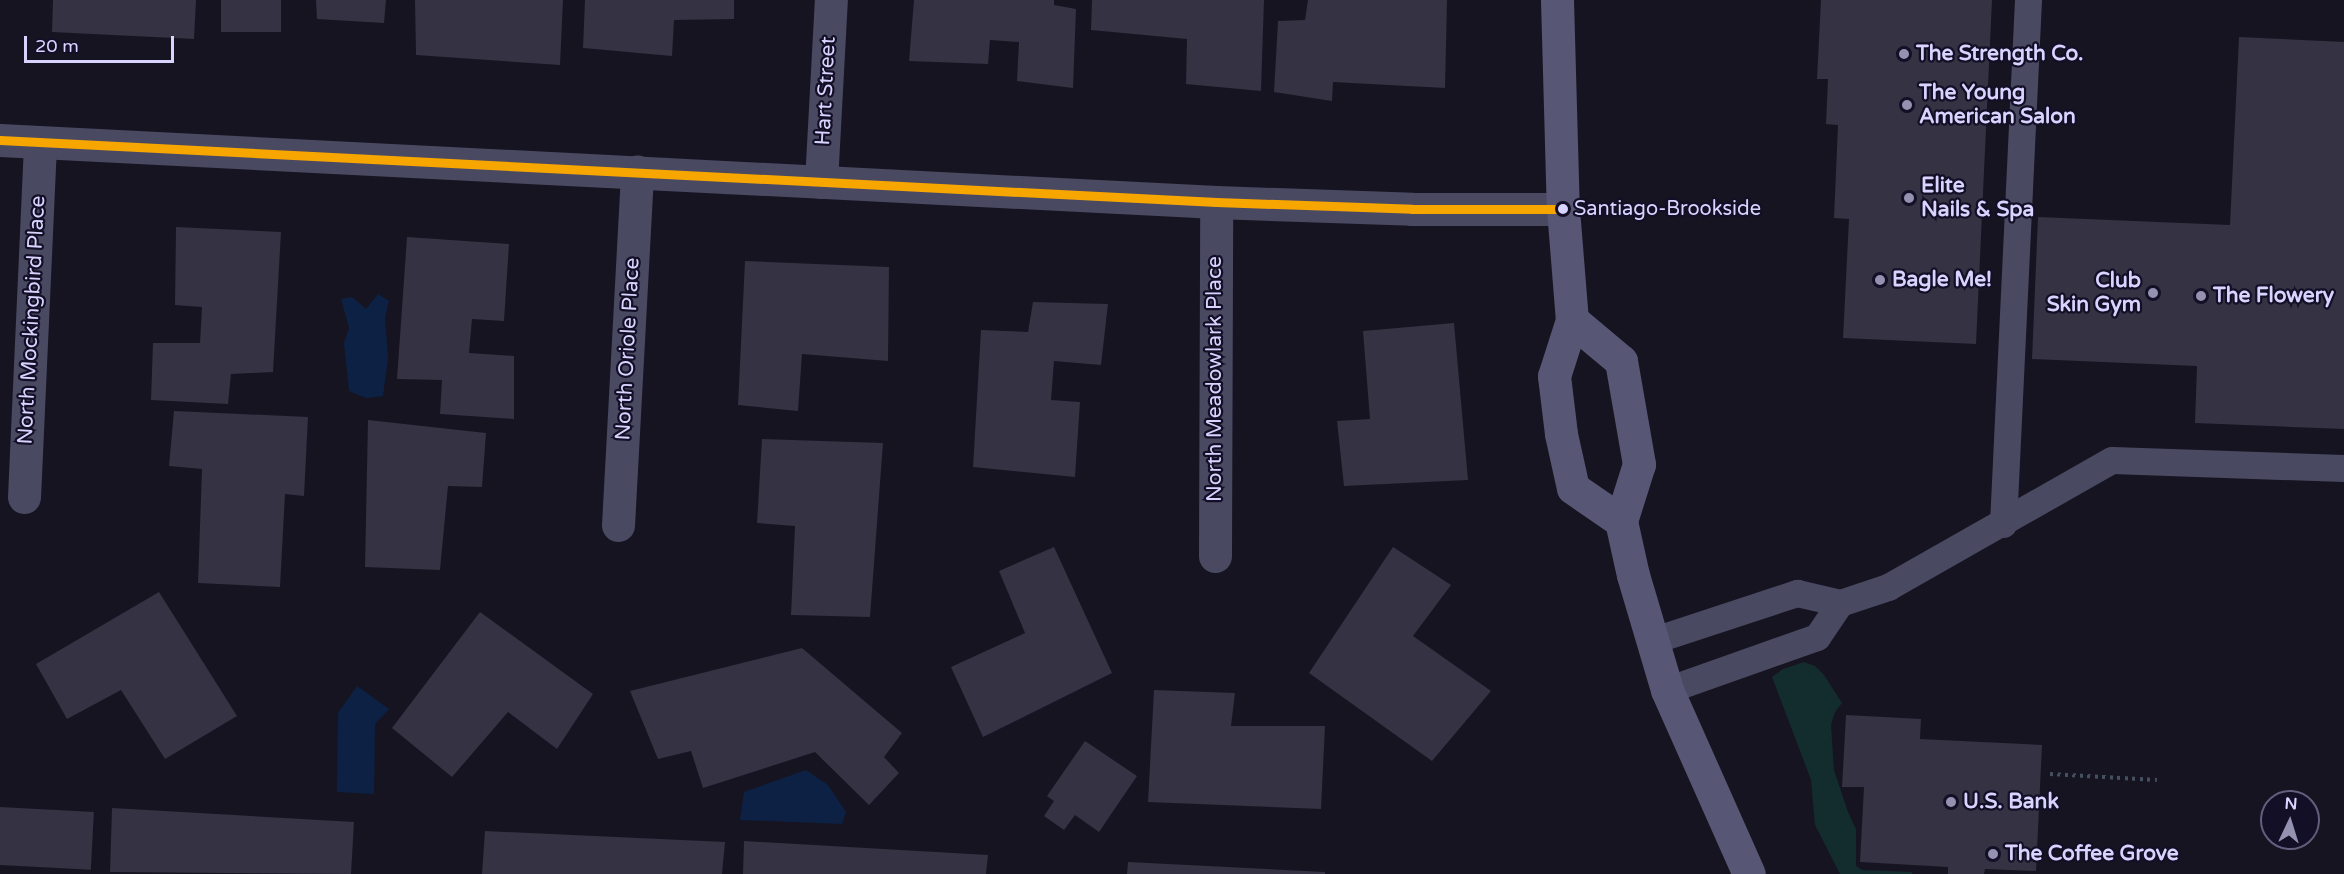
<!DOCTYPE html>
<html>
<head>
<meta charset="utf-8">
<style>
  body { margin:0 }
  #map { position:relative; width:2344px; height:874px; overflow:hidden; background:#161421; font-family:"Varela Round",sans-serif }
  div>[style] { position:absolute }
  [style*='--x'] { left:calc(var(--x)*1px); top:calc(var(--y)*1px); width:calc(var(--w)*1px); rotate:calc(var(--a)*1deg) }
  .green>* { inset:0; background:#132c2d }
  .water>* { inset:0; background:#0d2144 }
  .building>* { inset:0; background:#343243; transform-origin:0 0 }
  .path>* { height:4px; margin-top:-2px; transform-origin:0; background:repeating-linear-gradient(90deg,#44505f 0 3px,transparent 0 7.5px) }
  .lane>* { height:27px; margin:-13.5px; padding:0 13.5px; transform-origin:13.5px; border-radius:13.5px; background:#4a4962 }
  .street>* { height:33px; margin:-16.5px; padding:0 16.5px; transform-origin:16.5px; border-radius:16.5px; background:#4a4962 }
  .secondary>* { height:33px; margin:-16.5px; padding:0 16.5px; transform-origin:16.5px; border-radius:16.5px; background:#575674 }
  .bus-1>* { height:9px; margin:-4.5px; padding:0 4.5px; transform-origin:4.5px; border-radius:4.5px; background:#f7a600 }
  .dots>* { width:16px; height:16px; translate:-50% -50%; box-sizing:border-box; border:3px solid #130f26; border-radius:50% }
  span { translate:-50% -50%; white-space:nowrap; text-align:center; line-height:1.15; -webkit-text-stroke:4.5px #130f26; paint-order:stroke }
  .bus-label { font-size:20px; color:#d9d4ff }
  .left { translate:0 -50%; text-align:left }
  .poi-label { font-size:21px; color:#d9d4ff; font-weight:700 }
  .right { translate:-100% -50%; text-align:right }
  .street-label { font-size:21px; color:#d9d4ff }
  .north { position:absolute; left:2260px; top:790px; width:60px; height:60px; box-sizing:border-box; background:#130f26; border:2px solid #625e7d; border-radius:50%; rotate:4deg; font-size:16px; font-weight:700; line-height:24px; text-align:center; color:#d9d4ff }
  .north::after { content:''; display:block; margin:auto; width:21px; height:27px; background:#9591b1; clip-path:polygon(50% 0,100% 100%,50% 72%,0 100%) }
  .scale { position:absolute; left:24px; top:36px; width:150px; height:27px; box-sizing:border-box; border:3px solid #d9d4ff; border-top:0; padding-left:8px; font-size:18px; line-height:21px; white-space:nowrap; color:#d9d4ff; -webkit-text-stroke:4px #130f26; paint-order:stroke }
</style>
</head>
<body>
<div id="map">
  <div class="green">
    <i style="clip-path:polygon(1804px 662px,1815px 666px,1824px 675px,1842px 703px,1835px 712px,1831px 725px,1834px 770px,1848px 812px,1856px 829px,1856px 866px,1862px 870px,1912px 872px,1912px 874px,1840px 874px,1815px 825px,1811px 780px,1772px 677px,1783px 669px)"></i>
  </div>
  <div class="water">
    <i style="clip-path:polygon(378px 294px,389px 301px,385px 318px,388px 358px,383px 396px,366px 398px,349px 391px,344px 343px,349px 328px,341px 299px,352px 297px,366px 309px)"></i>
    <i style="clip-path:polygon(357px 686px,389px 709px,375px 724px,374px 794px,337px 792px,338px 713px)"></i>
    <i style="clip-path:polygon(806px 770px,828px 785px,846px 812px,842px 824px,740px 820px,744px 792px)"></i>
  </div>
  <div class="building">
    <i style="clip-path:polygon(53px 0,196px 0,194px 39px,52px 32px)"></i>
    <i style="left:221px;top:0;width:60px;height:32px"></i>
    <i style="clip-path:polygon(316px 0,386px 0,384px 23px,317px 19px)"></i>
    <i style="clip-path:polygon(415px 0,563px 0,560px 65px,416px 55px)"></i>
    <i style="clip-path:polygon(585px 0,734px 0,734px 19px,674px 20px,672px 56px,583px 48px)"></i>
    <i style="clip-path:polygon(914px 0,1054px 0,1054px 5px,1076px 9px,1073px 88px,1017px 81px,1019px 42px,990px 40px,988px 64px,909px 61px)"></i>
    <i style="clip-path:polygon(1092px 0,1264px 0,1261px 91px,1186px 84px,1187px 39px,1091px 30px)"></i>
    <i style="clip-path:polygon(1308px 0,1447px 0,1445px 88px,1333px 82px,1332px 101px,1274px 92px,1278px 21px,1305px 20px)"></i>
    <i style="clip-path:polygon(1821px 0,1992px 0,1976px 344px,1843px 338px,1849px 219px,1834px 218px,1838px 125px,1826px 124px,1828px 79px,1817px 79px)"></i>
    <i style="clip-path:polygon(2239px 37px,2344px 42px,2344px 429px,2195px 423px,2197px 366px,2032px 359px,2038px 217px,2230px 225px)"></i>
    <i style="clip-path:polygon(176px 227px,281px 232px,273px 372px,231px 374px,228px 404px,151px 400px,153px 343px,200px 343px,202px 307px,175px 305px)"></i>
    <i style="clip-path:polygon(407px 237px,509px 244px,504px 321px,472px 319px,469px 353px,514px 356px,514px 419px,440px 414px,442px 380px,397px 379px)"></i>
    <i style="clip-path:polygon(745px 261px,889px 267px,888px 361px,802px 354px,798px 411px,738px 405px)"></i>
    <i style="clip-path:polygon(1033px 302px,1108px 304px,1101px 365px,1054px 361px,1051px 400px,1080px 402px,1075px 477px,973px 467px,981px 330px,1028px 332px)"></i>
    <i style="clip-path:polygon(1454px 323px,1468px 480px,1344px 486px,1337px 421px,1370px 419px,1363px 331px)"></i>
    <i style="clip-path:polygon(174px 411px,308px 417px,304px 496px,285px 494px,280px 587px,198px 583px,202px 469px,169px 466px)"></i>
    <i style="clip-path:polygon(368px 420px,486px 433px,482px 487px,448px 486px,440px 570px,365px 567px)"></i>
    <i style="clip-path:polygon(762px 439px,883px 443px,870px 617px,791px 615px,795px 526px,757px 523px)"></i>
    <i style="clip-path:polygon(1054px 547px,1112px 673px,983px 737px,951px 667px,1025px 633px,999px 571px)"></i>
    <i style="clip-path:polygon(1393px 547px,1451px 585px,1413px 636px,1491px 691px,1432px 761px,1309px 673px)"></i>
    <i style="clip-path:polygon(159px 592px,237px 716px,165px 759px,121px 690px,67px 719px,36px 664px)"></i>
    <i style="clip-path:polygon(480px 612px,593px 694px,557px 749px,508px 712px,452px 777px,392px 728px)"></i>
    <i style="clip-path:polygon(802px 648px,902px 733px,884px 757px,899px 773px,869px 805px,815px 752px,703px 788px,691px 751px,658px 759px,630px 691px)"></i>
    <i style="clip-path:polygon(1154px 690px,1235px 693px,1231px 726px,1325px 726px,1321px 809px,1148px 802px)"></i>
    <i style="clip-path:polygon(1846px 715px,1921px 719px,1920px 739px,2042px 745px,2036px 871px,1985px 869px,1984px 874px,1948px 874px,1948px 867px,1860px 862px,1864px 787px,1842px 787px)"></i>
    <i style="clip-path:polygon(1085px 741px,1137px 776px,1099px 832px,1075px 815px,1064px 830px,1044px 816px,1054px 801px,1047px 796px)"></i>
    <i style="left:0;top:807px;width:94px;height:58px;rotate:3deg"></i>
    <i style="clip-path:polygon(112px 808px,354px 822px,351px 874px,110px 872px)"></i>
    <i style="clip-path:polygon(485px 831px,725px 842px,722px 874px,482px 874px)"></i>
    <i style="clip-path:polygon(744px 841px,988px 855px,986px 874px,743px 874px)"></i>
    <i style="clip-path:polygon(1128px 862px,1325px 872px,1325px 874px,1127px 874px)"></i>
  </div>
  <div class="path">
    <i style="--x:2050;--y:774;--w:107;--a:3.2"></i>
  </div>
  <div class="lane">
    <i style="--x:2003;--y:524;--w:525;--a:-87.27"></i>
    <i style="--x:1651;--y:641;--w:154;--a:-18.2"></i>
    <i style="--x:1797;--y:593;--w:44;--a:13.1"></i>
    <i style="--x:1840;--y:603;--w:51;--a:-18.4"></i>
    <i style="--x:1888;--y:587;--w:257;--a:-29.6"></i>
    <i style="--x:2112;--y:460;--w:232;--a:2"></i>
    <i style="--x:1667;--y:690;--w:159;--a:-19.5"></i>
    <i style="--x:1817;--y:637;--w:41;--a:-55.9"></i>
  </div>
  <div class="street">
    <i style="--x:0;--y:140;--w:1218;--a:2.92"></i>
    <i style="--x:1216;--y:202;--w:196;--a:2"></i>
    <i style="--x:1412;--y:209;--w:151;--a:0"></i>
    <i style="--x:821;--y:182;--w:182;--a:-86.9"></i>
    <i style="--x:24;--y:497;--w:355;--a:-87.4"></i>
    <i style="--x:618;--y:525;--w:354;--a:-86.9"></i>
    <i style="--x:1215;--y:556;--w:354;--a:-89.8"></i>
  </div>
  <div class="secondary">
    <i style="--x:1557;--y:0;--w:209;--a:88.4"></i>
    <i style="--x:1563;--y:209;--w:111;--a:85.4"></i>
    <i style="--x:1572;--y:320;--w:59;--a:107.8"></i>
    <i style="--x:1554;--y:376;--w:58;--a:83.1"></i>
    <i style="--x:1561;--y:434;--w:55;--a:77.5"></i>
    <i style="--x:1573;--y:488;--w:58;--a:34.5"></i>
    <i style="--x:1572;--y:320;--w:64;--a:39.9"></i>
    <i style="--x:1621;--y:361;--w:105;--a:80.1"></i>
    <i style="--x:1639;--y:464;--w:60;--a:107.5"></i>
    <i style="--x:1621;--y:521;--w:55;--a:77.5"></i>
    <i style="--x:1633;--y:575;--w:120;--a:73.5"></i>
    <i style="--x:1667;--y:690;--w:201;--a:66"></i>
  </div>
  <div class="bus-1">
    <i style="--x:0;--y:140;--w:1218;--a:2.92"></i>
    <i style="--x:1216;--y:202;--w:196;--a:2"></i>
    <i style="--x:1412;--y:209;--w:151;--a:0"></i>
  </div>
  <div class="dots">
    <i style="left:1904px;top:54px;background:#9591b1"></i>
    <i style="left:1907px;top:105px;background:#9591b1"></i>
    <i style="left:1909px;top:198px;background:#9591b1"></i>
    <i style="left:1563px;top:209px;background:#d9d4ff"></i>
    <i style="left:1880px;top:280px;background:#9591b1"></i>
    <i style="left:2153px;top:293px;background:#9591b1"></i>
    <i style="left:2201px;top:296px;background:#9591b1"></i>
    <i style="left:1951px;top:802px;background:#9591b1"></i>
    <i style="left:1993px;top:854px;background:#9591b1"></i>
  </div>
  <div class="bus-label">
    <span class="left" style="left:1574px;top:209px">Santiago-Brookside</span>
  </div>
  <div class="poi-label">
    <span class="left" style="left:1916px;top:54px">The Strength Co.</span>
    <span class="left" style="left:1919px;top:105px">The Young<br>American Salon</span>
    <span class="left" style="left:1921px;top:198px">Elite<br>Nails &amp; Spa</span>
    <span class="left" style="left:1892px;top:280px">Bagle Me!</span>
    <span class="right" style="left:2141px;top:293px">Club<br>Skin Gym</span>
    <span class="left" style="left:2213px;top:296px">The Flowery</span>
    <span class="left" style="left:1963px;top:802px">U.S. Bank</span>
    <span class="left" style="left:2005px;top:854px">The Coffee Grove</span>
  </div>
  <div class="street-label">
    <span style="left:826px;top:91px;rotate:-87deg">Hart Street</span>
    <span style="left:32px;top:320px;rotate:-87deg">North Mockingbird Place</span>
    <span style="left:628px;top:349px;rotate:-87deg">North Oriole Place</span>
    <span style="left:1215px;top:379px;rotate:-90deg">North Meadowlark Place</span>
  </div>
  <div class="north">N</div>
  <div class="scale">20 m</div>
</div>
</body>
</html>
